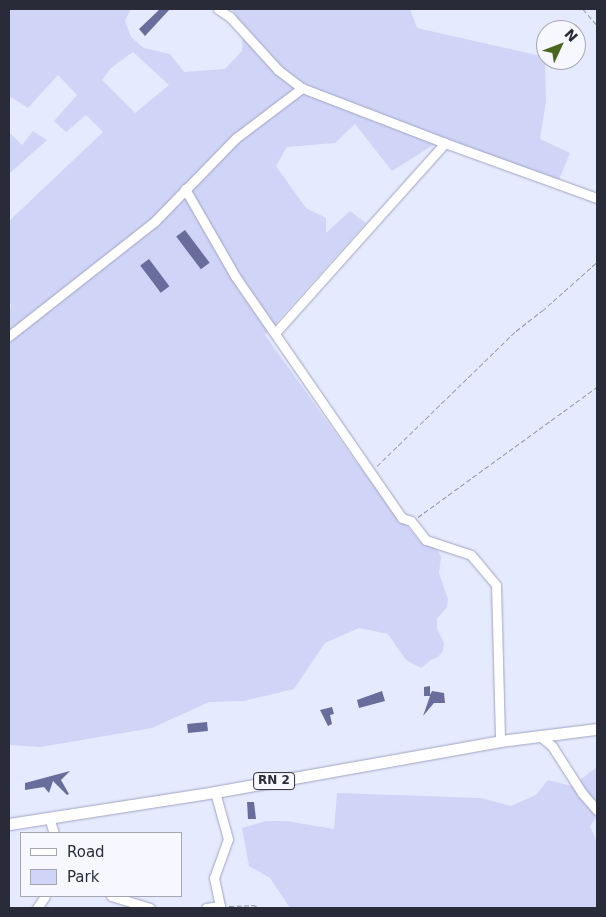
<!DOCTYPE html>
<html>
<head>
<meta charset="utf-8">
<style>
  body { margin:0 }
  #map { position:relative; width:606px; height:917px; overflow:hidden; background:#e6eafe; font-family:"DejaVu Sans",sans-serif }
  div>[style] { position:absolute }
  [style*='--x'] { left:calc(var(--x)*1px); top:calc(var(--y)*1px); width:calc(var(--w)*1px); rotate:calc(var(--a)*1deg) }
  .green>* { inset:0; background:#d0d5f8 }
  .building>* { inset:0; background:#686d9b; transform-origin:0 0 }
  .path>* { height:1px; margin-top:-0.5px; transform-origin:0; background:repeating-linear-gradient(90deg,#9093a4 0 5px,transparent 0 7.5px) }
  .roads { filter:drop-shadow(0 0 1px #9fa3c3) drop-shadow(0 0 1px #9fa3c3) }
  .minor>* { height:9px; margin:-4.5px; padding:0 4.5px; transform-origin:4.5px; border-radius:4.5px; background:#fff }
  .major>* { height:11px; margin:-5.5px; padding:0 5.5px; transform-origin:5.5px; border-radius:5.5px; background:#fff }
  span { translate:-50% -50%; white-space:nowrap; text-align:center; line-height:1.15; -webkit-text-stroke:5px #f7f8ff; paint-order:stroke }
  .shield-label span { padding:1px 4px; background:#f7f8ff; border:1px solid; border-radius:4px; -webkit-text-stroke-width:0 }
  .shield-label { font-size:12px; color:#2a2b38; font-weight:700 }
  .frame { position:absolute; inset:0; border:10px solid #2a2b38; pointer-events:none }
  .legend { position:absolute; left:20px; top:832px; width:162px; height:65px; box-sizing:border-box; background:#f7f8ff; border:1px solid #a5a6af; margin:0; padding:6px 9px; list-style:none; font-size:15px; color:#2a2b38 }
  .legend li { display:flex; align-items:center; gap:10px; height:25px }
  .legend b { width:25px; border:1px solid #a5a6af }
  .north { position:absolute; left:536px; top:20px; width:50px; height:50px; box-sizing:border-box; background:#f7f8ff; border:1px solid #a5a6af; border-radius:50%; rotate:47deg; font-size:14px; font-weight:700; line-height:20px; text-align:center; color:#2a2b38 }
  .north::after { content:''; display:block; margin:auto; width:18px; height:22px; background:#49681e; clip-path:polygon(50% 0,100% 100%,50% 72%,0 100%) }
</style>
</head>
<body>
<div id="map">
  <div class="green">
    <i style="clip-path:polygon(evenodd,9px 9px,131px 9px,125px 21px,131px 37px,144px 48px,170px 54px,184px 72px,225px 69px,242px 51px,243px 27px,232px 9px,410px 9px,417px 28px,545px 57px,546px 101px,540px 139px,570px 153px,558px 182px,443px 139px,392px 171px,355px 124px,335px 143px,287px 147px,276px 166px,306px 208px,326px 218px,326px 233px,350px 211px,366px 223px,265px 335px,365px 474px,420px 542px,433px 543px,438px 550px,441px 557px,439px 573px,448px 599px,447px 607px,437px 619px,437px 628px,444px 643px,443px 651px,438px 657px,431px 660px,421px 668px,406px 660px,388px 634px,359px 628px,325px 643px,294px 689px,244px 701px,209px 702px,152px 728px,40px 747px,9px 745px,9px 313px,11px 305px,9px 302px,9px 221px,103px 132px,86px 115px,66px 132px,54px 121px,77px 95px,58px 75px,28px 108px,11px 97px,9px 101px,9px 9px,133px 52px,169px 85px,135px 113px,102px 80px,111px 68px,133px 52px)"></i>
    <i style="clip-path:polygon(33px 131px,47px 140px,9px 174px,9px 132px,22px 145px)"></i>
    <i style="clip-path:polygon(597px 767px,597px 817px,590px 826px,597px 842px,597px 908px,290px 908px,270px 878px,249px 866px,242px 828px,266px 821px,286px 821px,334px 829px,337px 793px,481px 798px,511px 806px,536px 795px,548px 780px,572px 786px)"></i>
  </div>
  <div class="building">
    <i style="clip-path:polygon(160px 9px,170px 9px,145px 36px,139px 29px)"></i>
    <i style="left:185px;top:230px;width:41px;height:11px;rotate:53deg"></i>
    <i style="left:149px;top:259px;width:34px;height:11px;rotate:53deg"></i>
    <i style="clip-path:polygon(430px 686px,430px 695px,432px 691px,444px 693px,445px 703px,434px 703px,423px 716px,430px 696px,424px 696px,424px 687px)"></i>
    <i style="clip-path:polygon(382px 691px,385px 701px,359px 708px,357px 700px)"></i>
    <i style="clip-path:polygon(332px 707px,334px 714px,330px 715px,332px 724px,328px 726px,320px 710px)"></i>
    <i style="left:207px;top:722px;width:9px;height:20px;rotate:84deg"></i>
    <i style="clip-path:polygon(70px 771px,61px 780px,69px 794px,67px 795px,53px 781px,49px 793px,44px 787px,25px 790px,25px 783px)"></i>
    <i style="clip-path:polygon(247px 802px,254px 802px,256px 819px,248px 819px)"></i>
  </div>
  <div class="path">
    <i style="--x:583;--y:9;--w:21;--a:49"></i>
    <i style="--x:377;--y:466;--w:194;--a:-44.2"></i>
    <i style="--x:516;--y:331;--w:33;--a:-38"></i>
    <i style="--x:542;--y:311;--w:74;--a:-41.7"></i>
    <i style="--x:418;--y:517;--w:221;--a:-36"></i>
    <i style="--x:229;--y:906;--w:25;--a:-2"></i>
    <i style="--x:254;--y:905;--w:6;--a:31"></i>
  </div>
  <div class="roads">
    <div class="minor">
      <i style="--x:218;--y:9;--w:14;--a:34"></i>
      <i style="--x:230;--y:17;--w:72;--a:47.8"></i>
      <i style="--x:278;--y:70;--w:30;--a:37"></i>
      <i style="--x:185;--y:189;--w:100;--a:60.1"></i>
      <i style="--x:235;--y:276;--w:294;--a:55.4"></i>
      <i style="--x:402;--y:518;--w:9;--a:18"></i>
      <i style="--x:411;--y:521;--w:24;--a:52"></i>
      <i style="--x:426;--y:540;--w:47;--a:18.4"></i>
      <i style="--x:471;--y:555;--w:39;--a:50"></i>
      <i style="--x:496;--y:585;--w:156;--a:88.5"></i>
      <i style="--x:275;--y:333;--w:255;--a:-48.2"></i>
      <i style="--x:9;--y:336;--w:186;--a:-38.2"></i>
      <i style="--x:155;--y:221;--w:116;--a:-45.7"></i>
      <i style="--x:236;--y:138;--w:83;--a:-37.1"></i>
      <i style="--x:302;--y:88;--w:153;--a:21"></i>
      <i style="--x:445;--y:143;--w:162;--a:19.9"></i>
      <i style="--x:540;--y:736;--w:16;--a:40"></i>
      <i style="--x:552;--y:746;--w:56;--a:57.4"></i>
      <i style="--x:582;--y:793;--w:23;--a:49"></i>
      <i style="--x:49;--y:818;--w:16;--a:72"></i>
      <i style="--x:111;--y:896;--w:41;--a:17.1"></i>
      <i style="--x:37;--y:908;--w:14;--a:-56"></i>
      <i style="--x:206;--y:908;--w:14;--a:-8"></i>
      <i style="--x:220;--y:906;--w:29;--a:-102"></i>
      <i style="--x:214;--y:878;--w:41;--a:-70.3"></i>
      <i style="--x:228;--y:839;--w:49;--a:-105.5"></i>
    </div>
    <div class="major">
      <i style="--x:9;--y:824;--w:208;--a:-8.8"></i>
      <i style="--x:215;--y:792;--w:290;--a:-10.1"></i>
      <i style="--x:500;--y:741;--w:98;--a:-7.1"></i>
    </div>
  </div>
  <div class="shield-label">
    <span style="left:274px;top:781px">RN 2</span>
  </div>
  <div class="frame"></div>
  <ul class="legend">
  <li><b style="height:6px;background:#fff"></b>Road</li>
  <li><b style="height:14px;background:#d0d5f8"></b>Park</li>
  </ul>
  <div class="north">N</div>
</div>
</body>
</html>
